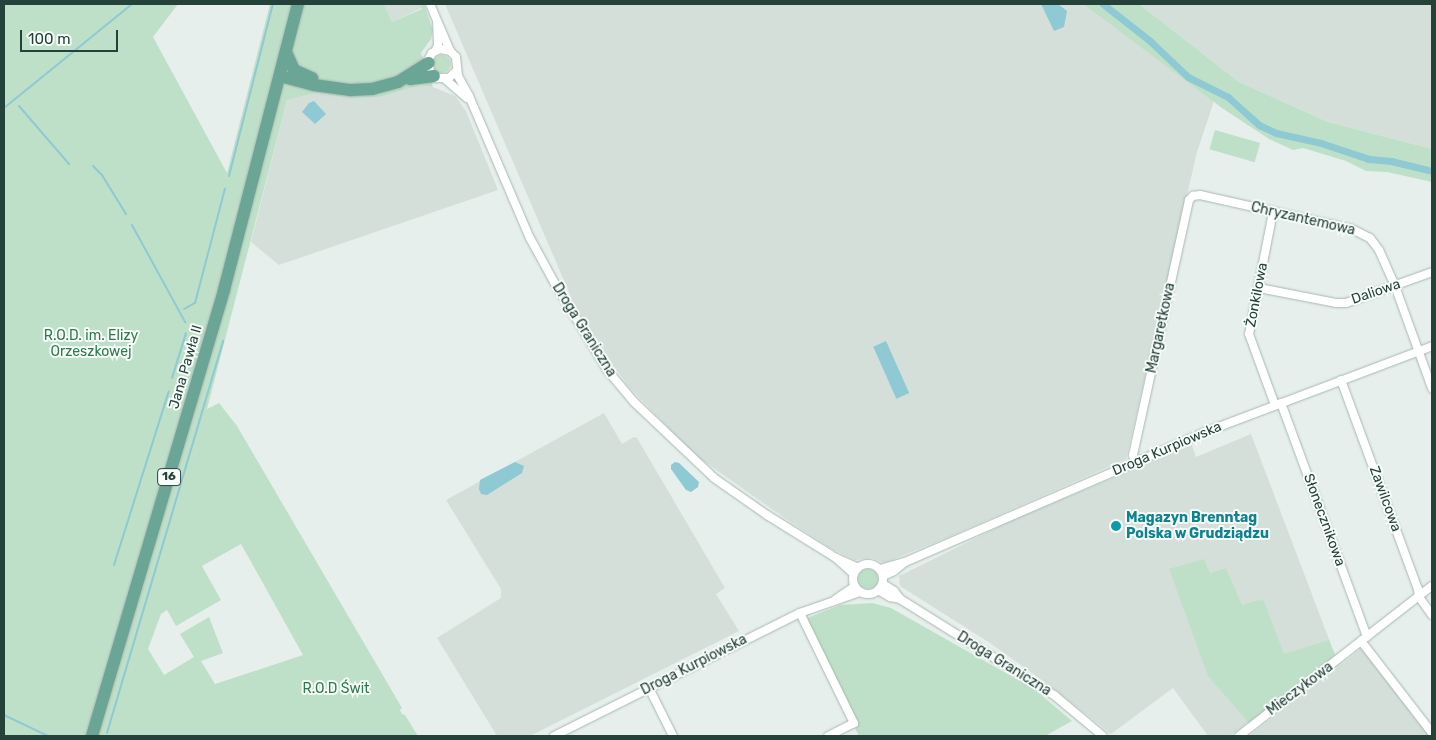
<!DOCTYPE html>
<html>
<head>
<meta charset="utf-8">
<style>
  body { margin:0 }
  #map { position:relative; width:1436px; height:740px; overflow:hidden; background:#e6efeb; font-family:Rubik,sans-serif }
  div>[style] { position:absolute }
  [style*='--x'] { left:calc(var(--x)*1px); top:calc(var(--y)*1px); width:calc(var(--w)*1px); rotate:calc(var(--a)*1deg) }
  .built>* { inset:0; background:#d4dfda }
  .green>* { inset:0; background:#bfe0c8; transform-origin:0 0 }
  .round { border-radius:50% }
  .water>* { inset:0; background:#8ec9d4; transform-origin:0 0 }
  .stream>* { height:2px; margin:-1px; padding:0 1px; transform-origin:1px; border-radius:1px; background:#8ec9d4 }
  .canal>* { height:7px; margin:-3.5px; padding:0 3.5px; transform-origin:3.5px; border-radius:3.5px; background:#8ec9d4 }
  .roads { filter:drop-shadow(0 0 1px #a8b8b2) drop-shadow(0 0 1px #a8b8b2) }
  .minor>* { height:8px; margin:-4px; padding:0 4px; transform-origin:4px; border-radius:4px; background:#fff }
  .minor>.ring { margin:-4px; padding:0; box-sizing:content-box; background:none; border:8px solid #fff; border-radius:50% }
  .primary>* { height:12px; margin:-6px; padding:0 6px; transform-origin:6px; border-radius:6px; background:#6aa596 }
  .dots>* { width:14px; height:14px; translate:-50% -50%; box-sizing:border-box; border:2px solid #f7fbf9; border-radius:50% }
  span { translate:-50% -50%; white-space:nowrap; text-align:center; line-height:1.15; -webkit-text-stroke:4px #f7fbf9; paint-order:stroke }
  .shield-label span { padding:1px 4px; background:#f7fbf9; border:1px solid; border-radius:4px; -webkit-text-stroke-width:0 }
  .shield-label { font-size:12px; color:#24423a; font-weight:700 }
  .street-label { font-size:14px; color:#24423a }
  .park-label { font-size:14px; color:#2d7a4b }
  .culture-label { font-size:14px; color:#0d838f; font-weight:700 }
  .left { translate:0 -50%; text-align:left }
  .frame { position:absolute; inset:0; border:5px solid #24423a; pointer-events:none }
  .scale { position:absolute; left:20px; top:30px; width:98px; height:22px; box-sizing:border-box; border:2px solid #24423a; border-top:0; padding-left:6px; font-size:15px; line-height:18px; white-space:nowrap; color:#24423a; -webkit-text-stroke:4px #f7fbf9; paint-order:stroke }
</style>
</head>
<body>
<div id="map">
  <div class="built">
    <i style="clip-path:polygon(384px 4px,420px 4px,422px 8px,392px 22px)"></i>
    <i style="clip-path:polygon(445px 4px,1083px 4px,1214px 101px,1197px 152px,1126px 459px,951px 536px,884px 563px,872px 558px,855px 560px,830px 548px,786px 519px,695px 455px,629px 387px,603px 352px,575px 306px)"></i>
    <i style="clip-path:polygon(1139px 4px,1432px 4px,1432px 149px,1328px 122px,1239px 82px)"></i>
    <i style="clip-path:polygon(422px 85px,433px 87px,455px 96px,466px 111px,498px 190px,279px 265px,251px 242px,287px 100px,315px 93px,350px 98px,380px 97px)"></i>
    <i style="clip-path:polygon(604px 413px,622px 444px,634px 437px,637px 438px,725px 588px,716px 594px,739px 631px,530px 736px,497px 736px,437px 638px,501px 598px,501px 589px,446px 500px)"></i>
    <i style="clip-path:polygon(1251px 434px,1335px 655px,1230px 736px,1208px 736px,1173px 688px,1111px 734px,1049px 685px,990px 643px,900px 586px,899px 576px,1017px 518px,1192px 445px,1196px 457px)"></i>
    <i style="clip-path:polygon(1362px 648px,1432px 736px,1249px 736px)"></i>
  </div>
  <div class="green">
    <i style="clip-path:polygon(evenodd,4px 4px,178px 4px,153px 37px,227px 173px,270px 4px,384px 4px,392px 22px,422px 9px,420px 4px,424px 4px,433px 30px,431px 39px,421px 53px,433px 87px,422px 85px,380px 97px,350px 98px,315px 93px,287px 100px,207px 409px,219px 403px,237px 426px,402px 708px,400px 710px,402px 714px,405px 715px,418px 736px,4px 736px,4px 4px,241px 544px,303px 655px,215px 684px,201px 661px,223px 653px,209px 617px,180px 634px,194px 657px,164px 675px,148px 649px,161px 614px,167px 610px,176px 626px,221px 600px,202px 566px,241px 544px)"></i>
    <i style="clip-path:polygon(1083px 4px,1139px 4px,1239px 82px,1328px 122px,1432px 149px,1432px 182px,1387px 172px,1366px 171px,1346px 161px,1303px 148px,1293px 150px,1269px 139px,1222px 108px)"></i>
    <i class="round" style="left:433px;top:55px;width:18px;height:18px"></i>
    <i style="left:1215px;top:130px;width:47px;height:20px;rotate:16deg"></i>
    <i style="clip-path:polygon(1204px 559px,1210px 573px,1226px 568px,1242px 605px,1263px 599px,1284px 654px,1329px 640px,1335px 655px,1249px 723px,1208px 676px,1169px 569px)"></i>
    <i class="round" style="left:858px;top:569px;width:20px;height:20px"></i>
    <i style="clip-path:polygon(872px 603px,891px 608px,1034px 689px,1072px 721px,1045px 736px,859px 736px,800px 621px,840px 605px)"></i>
  </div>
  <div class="water">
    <i style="clip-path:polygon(1041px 4px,1058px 4px,1067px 11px,1064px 27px,1054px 31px)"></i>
    <i style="clip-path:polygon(314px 101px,326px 114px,315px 124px,302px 112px,309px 103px)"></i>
    <i style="left:886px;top:341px;width:57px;height:14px;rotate:66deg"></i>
    <i style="clip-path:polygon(515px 462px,524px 466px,522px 473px,487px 495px,481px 494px,479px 489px,480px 480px)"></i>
    <i style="clip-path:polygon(675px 462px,679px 463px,699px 482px,698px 487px,691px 492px,686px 490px,671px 469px,671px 465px)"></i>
  </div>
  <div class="stream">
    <i style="--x:19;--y:106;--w:77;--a:49.2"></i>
    <i style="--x:4;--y:108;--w:165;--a:-39.1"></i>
    <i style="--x:93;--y:166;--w:13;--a:45"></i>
    <i style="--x:102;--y:175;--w:46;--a:58.4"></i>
    <i style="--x:229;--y:176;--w:178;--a:-75.7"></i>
    <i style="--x:132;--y:225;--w:111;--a:61.3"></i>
    <i style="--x:184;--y:309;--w:13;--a:-29"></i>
    <i style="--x:195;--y:303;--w:118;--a:-75.3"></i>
    <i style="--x:172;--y:378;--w:47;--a:-72.7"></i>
    <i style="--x:114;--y:565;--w:182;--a:-72.5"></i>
    <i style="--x:4;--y:715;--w:49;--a:25.5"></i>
    <i style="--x:107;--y:733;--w:409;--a:-73.5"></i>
  </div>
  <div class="canal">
    <i style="--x:1103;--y:4;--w:60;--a:38.2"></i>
    <i style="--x:1150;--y:41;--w:52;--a:43.5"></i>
    <i style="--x:1188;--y:77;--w:45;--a:26.6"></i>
    <i style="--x:1228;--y:97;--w:42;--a:42.1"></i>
    <i style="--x:1259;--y:125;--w:19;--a:25"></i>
    <i style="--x:1276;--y:133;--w:46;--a:12.5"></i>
    <i style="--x:1321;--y:143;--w:51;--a:18.4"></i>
    <i style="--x:1369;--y:159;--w:22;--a:5"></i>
    <i style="--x:1391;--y:161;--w:42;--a:13.7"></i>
  </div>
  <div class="roads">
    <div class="minor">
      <i style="--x:430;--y:4;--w:51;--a:66.9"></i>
      <i style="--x:435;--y:51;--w:6;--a:-59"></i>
      <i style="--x:438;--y:46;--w:23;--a:-92"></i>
      <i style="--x:457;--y:70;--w:11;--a:135"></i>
      <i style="--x:449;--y:78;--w:12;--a:180"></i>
      <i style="--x:437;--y:78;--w:9;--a:-139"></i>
      <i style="--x:430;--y:72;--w:12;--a:-99"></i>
      <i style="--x:428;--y:60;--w:8;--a:-60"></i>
      <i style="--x:432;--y:53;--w:9;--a:-27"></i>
      <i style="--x:440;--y:49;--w:10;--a:11"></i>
      <i style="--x:450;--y:51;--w:8;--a:45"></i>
      <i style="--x:456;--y:57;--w:19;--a:84"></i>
      <i style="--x:458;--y:76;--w:23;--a:61"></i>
      <i style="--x:469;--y:96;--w:155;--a:66.8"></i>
      <i style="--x:530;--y:238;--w:50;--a:61.4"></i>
      <i style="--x:554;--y:282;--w:104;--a:58.8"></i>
      <i style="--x:608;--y:371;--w:40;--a:50"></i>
      <i style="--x:634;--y:402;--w:110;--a:43.5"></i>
      <i style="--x:714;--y:478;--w:65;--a:34.9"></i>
      <i style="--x:767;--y:515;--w:81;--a:31.9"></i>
      <i style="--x:836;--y:558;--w:24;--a:42"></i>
      <i style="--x:445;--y:79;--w:29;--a:41"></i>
      <i style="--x:1273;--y:212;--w:124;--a:101.1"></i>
      <i style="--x:1249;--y:334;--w:76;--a:69.9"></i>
      <i style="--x:1259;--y:288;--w:78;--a:11"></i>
      <i style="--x:1336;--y:303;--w:10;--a:0"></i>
      <i style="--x:1346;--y:303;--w:91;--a:-19.8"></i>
      <i style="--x:1341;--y:380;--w:223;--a:69.8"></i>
      <i style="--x:1418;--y:589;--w:8;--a:83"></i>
      <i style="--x:1419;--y:597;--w:22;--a:54"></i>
      <i style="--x:1281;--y:403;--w:249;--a:69.8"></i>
      <i style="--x:1135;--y:462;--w:7;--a:-106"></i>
      <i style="--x:1133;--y:455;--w:261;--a:-77.6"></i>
      <i style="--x:1189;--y:200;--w:6;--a:-45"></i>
      <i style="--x:1193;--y:196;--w:7;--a:-8"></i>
      <i style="--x:1200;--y:195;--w:156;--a:12.6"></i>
      <i style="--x:1352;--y:229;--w:20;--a:27"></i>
      <i style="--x:1370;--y:238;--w:15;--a:53"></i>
      <i style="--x:1379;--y:250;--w:39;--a:66"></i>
      <i style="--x:1395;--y:286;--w:109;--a:70.1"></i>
      <i style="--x:836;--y:558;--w:24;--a:24"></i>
      <i class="ring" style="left:853px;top:564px;width:22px;height:22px"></i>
      <i style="--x:880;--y:569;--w:26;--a:-16"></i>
      <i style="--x:905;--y:562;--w:327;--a:-23.4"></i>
      <i style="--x:1205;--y:432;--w:243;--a:-20.7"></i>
      <i style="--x:883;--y:576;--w:12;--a:-24"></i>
      <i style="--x:894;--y:571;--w:14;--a:-39"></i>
      <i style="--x:883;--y:584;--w:13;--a:32"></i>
      <i style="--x:894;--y:591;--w:10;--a:53"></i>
      <i style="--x:900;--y:599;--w:183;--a:32"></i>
      <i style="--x:1055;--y:696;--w:62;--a:39.8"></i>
      <i style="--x:878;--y:590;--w:14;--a:30"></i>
      <i style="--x:890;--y:597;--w:10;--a:11"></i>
      <i style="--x:836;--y:599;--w:23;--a:-34"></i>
      <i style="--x:800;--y:613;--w:123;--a:63.9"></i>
      <i style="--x:854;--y:723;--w:29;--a:153"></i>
      <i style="--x:1361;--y:641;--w:116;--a:52.3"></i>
      <i style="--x:649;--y:688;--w:54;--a:63.4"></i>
      <i style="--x:554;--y:736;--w:275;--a:-26.6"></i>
      <i style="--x:800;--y:613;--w:64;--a:-19.3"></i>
      <i style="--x:1239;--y:736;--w:244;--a:-37.9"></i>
    </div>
    <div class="primary">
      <i style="--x:286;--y:52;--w:20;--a:66"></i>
      <i style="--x:294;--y:70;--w:20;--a:24"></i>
      <i style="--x:280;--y:76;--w:35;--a:15"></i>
      <i style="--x:314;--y:85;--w:37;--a:8"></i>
      <i style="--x:351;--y:90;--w:21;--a:-3"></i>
      <i style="--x:372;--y:89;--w:27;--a:-15"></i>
      <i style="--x:398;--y:82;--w:36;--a:-32"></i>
      <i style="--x:410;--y:79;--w:24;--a:-7"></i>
      <i style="--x:92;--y:736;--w:465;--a:-73.5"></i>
      <i style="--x:224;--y:290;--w:295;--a:-75.5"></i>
    </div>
  </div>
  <div class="dots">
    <i style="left:1116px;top:526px;background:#0f9aa8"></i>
  </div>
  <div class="shield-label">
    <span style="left:169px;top:477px">16</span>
  </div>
  <div class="street-label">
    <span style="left:1303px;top:219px;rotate:13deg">Chryzantemowa</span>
    <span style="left:1376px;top:292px;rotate:-19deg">Daliowa</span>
    <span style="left:1257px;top:295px;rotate:-79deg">Żonkilowa</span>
    <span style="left:1161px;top:328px;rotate:-78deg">Margaretkowa</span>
    <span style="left:584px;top:330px;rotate:58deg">Droga Graniczna</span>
    <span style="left:186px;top:367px;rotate:-74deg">Jana Pawła II</span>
    <span style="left:1167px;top:449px;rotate:-23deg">Droga Kurpiowska</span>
    <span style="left:1385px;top:499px;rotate:70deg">Zawilcowa</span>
    <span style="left:1324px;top:520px;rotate:70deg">Słonecznikowa</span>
    <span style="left:1004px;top:664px;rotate:32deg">Droga Graniczna</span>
    <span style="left:694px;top:665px;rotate:-27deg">Droga Kurpiowska</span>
    <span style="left:1300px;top:689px;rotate:-37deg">Mieczykowa</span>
  </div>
  <div class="park-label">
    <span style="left:91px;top:344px">R.O.D. im. Elizy<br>Orzeszkowej</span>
    <span style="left:336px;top:689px">R.O.D Świt</span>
  </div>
  <div class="culture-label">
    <span class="left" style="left:1126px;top:526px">Magazyn Brenntag<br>Polska w Grudziądzu</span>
  </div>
  <div class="frame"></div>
  <div class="scale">100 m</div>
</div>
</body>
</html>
